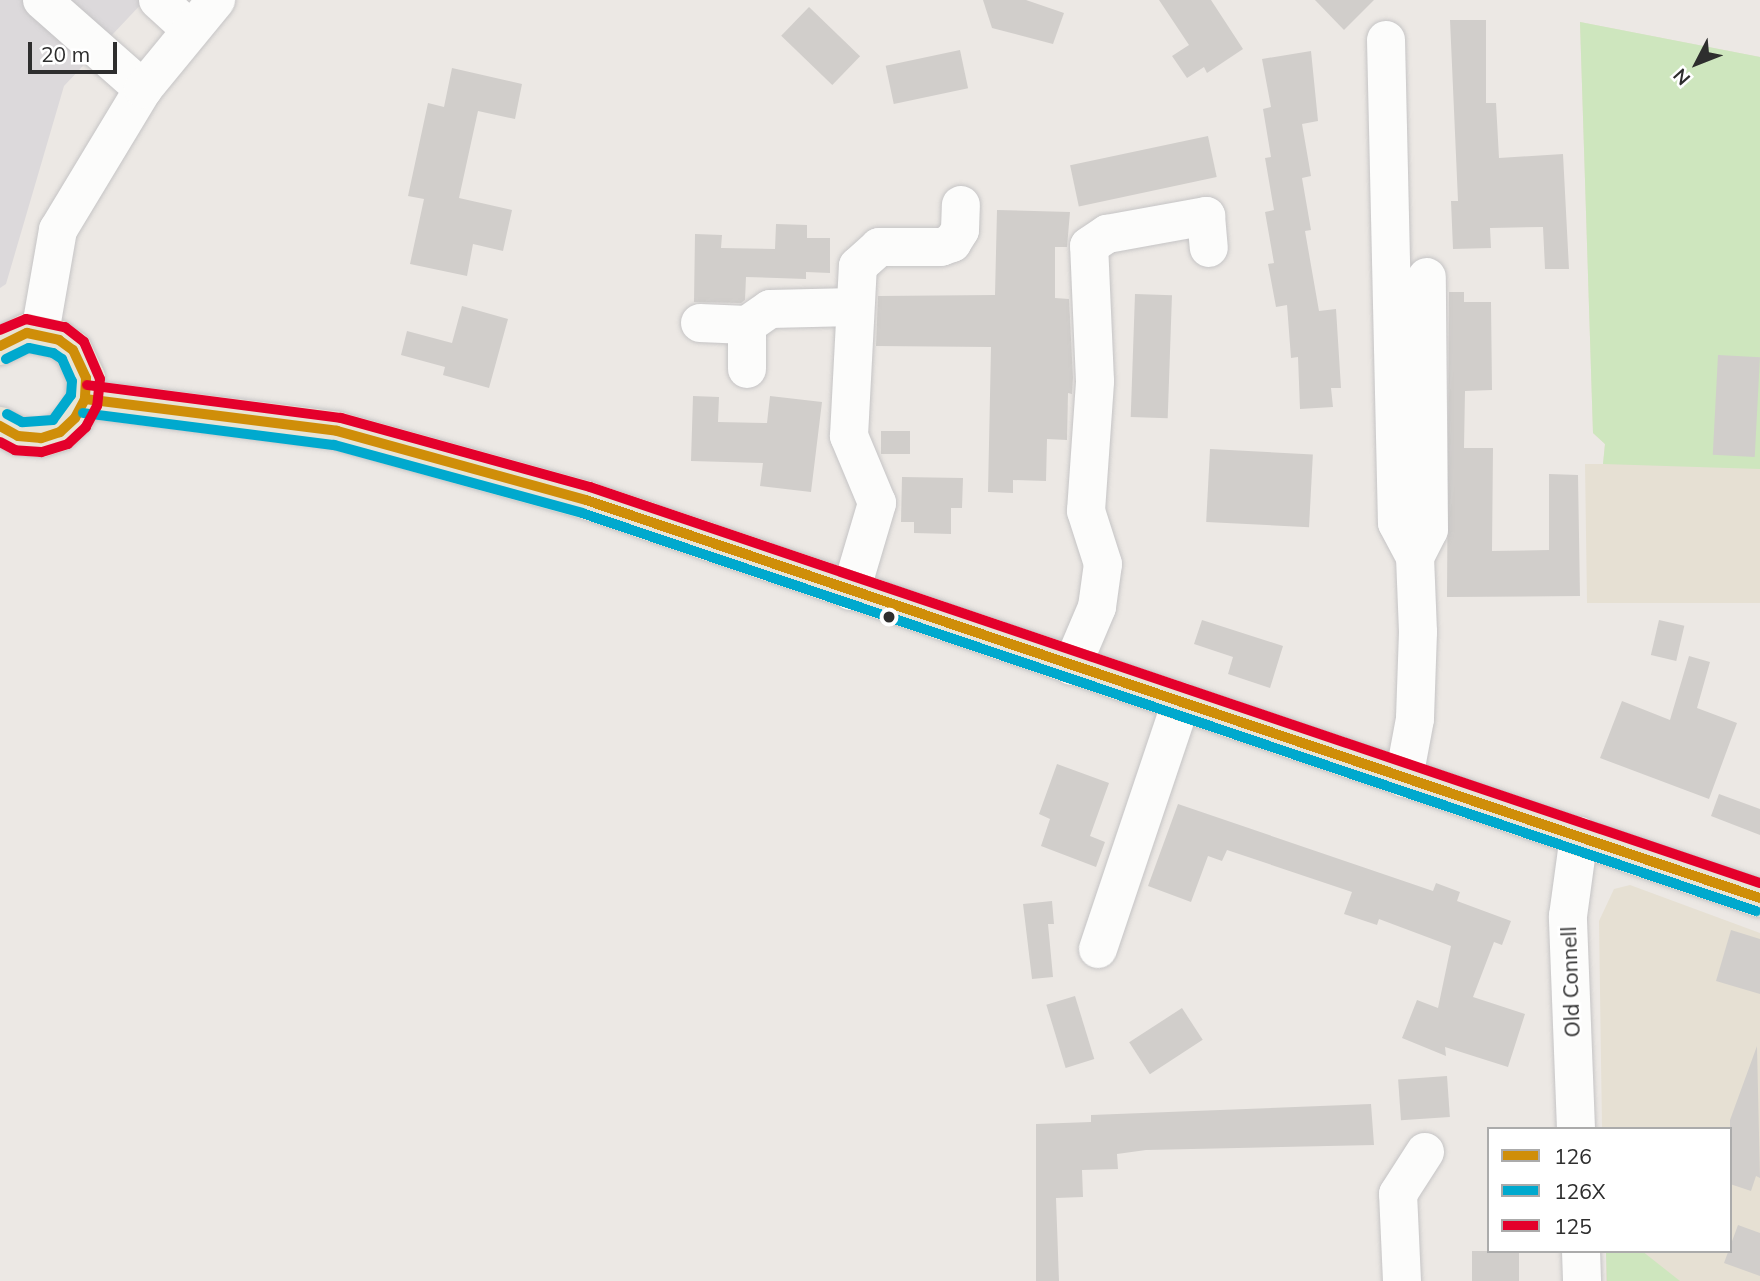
<!DOCTYPE html>
<html>
<head>
<meta charset="utf-8">
<style>
  body { margin:0 }
  #map { position:relative; width:1760px; height:1281px; overflow:hidden; background:#ece8e4; font-family:Mulish,sans-serif }
  div>[style] { position:absolute }
  [style*='--x'] { left:calc(var(--x)*1px); top:calc(var(--y)*1px); width:calc(var(--w)*1px); rotate:calc(var(--a)*1deg) }
  .industrial>* { inset:0; background:#dcd9db }
  .education>* { inset:0; background:#e6e0d3 }
  .green>* { inset:0; background:#cee6be }
  .building>* { inset:0; background:#d1cecb; transform-origin:0 0 }
  .roads { filter:drop-shadow(0 0 2px #c5c4c5) drop-shadow(0 0 2px #c5c4c5) }
  .minor>* { height:38px; margin:-19px; padding:0 19px; transform-origin:19px; border-radius:19px; background:#fcfcfb }
  .major>* { height:38px; margin:-19px; padding:0 19px; transform-origin:19px; border-radius:19px; background:#e8e4d6 }
  .bus-1>* { height:10px; margin:-5px; padding:0 5px; transform-origin:5px; border-radius:5px; background:#cf8e09 }
  .bus-2>* { height:10px; margin:-5px; padding:0 5px; transform-origin:5px; border-radius:5px; background:#00a9ce }
  .bus-3>* { height:10px; margin:-5px; padding:0 5px; transform-origin:5px; border-radius:5px; background:#e4002b }
  .dots>* { width:19px; height:19px; translate:-50% -50%; box-sizing:border-box; border:4px solid #fff; border-radius:50% }
  span { translate:-50% -50%; white-space:nowrap; text-align:center; line-height:1.15; -webkit-text-stroke:5px #fff; paint-order:stroke }
  .street-label { font-size:21px; color:#2e2e2e }
  .legend { position:absolute; left:1487px; top:1127px; width:245px; height:126px; box-sizing:border-box; background:#fff; border:2px solid #ababab; margin:0; padding:9px 12px; list-style:none; font-size:21px; color:#2e2e2e }
  .legend li { display:flex; align-items:center; gap:14px; height:35px }
  .legend b { width:35px; border:2px solid #ababab }
  .north { position:absolute; left:1662px; top:28px; width:70px; height:70px; -webkit-text-stroke:5px #fff; paint-order:stroke; rotate:228deg; font-size:19px; font-weight:700; line-height:28px; text-align:center; color:#2e2e2e }
  .north::after { content:''; display:block; margin:auto; width:24px; height:32px; background:#2e2e2e; clip-path:polygon(50% 0,100% 100%,50% 72%,0 100%) }
  .scale { position:absolute; left:28px; top:42px; width:89px; height:32px; box-sizing:border-box; border:4px solid #2e2e2e; border-top:0; padding-left:9px; font-size:21px; line-height:24px; white-space:nowrap; color:#2e2e2e; -webkit-text-stroke:5px #fff; paint-order:stroke }
</style>
</head>
<body>
<div id="map">
  <div class="industrial">
    <i style="clip-path:polygon(0 0,145px 0,64px 86px,6px 284px,0 288px)"></i>
  </div>
  <div class="education">
    <i style="clip-path:polygon(1580px 22px,1760px 57px,1760px 603px,1587px 603px,1585px 464px,1603px 464px,1605px 444px,1593px 433px)"></i>
    <i style="clip-path:polygon(1630px 885px,1760px 933px,1760px 1281px,1606px 1281px,1606px 1251px,1730px 1251px,1730px 1129px,1602px 1129px,1599px 921px,1614px 889px)"></i>
  </div>
  <div class="green">
    <i style="clip-path:polygon(1580px 22px,1760px 57px,1760px 469px,1603px 464px,1605px 444px,1593px 433px)"></i>
    <i style="clip-path:polygon(1606px 1251px,1642px 1251px,1680px 1281px,1607px 1281px)"></i>
  </div>
  <div class="building">
    <i style="clip-path:polygon(983px 0,1026px 0,1064px 13px,1053px 44px,992px 28px)"></i>
    <i style="clip-path:polygon(1159px 0,1211px 0,1243px 49px,1207px 73px,1204px 67px,1187px 78px,1172px 56px,1189px 45px)"></i>
    <i style="clip-path:polygon(1315px 0,1374px 0,1344px 30px)"></i>
    <i style="left:809px;top:7px;width:71px;height:40px;rotate:44deg"></i>
    <i style="clip-path:polygon(1450px 20px,1486px 20px,1486px 103px,1496px 103px,1499px 158px,1563px 154px,1569px 269px,1545px 269px,1543px 227px,1490px 228px,1491px 248px,1453px 249px,1451px 201px,1458px 201px)"></i>
    <i style="left:960px;top:50px;width:39px;height:76px;rotate:78deg"></i>
    <i style="clip-path:polygon(1311px 51px,1318px 121px,1302px 124px,1311px 176px,1302px 178px,1311px 230px,1305px 231px,1319px 311px,1336px 309px,1341px 388px,1331px 388px,1333px 407px,1300px 409px,1298px 357px,1291px 358px,1287px 305px,1276px 307px,1268px 264px,1274px 263px,1265px 212px,1274px 210px,1265px 158px,1271px 157px,1263px 109px,1271px 107px,1262px 59px)"></i>
    <i style="clip-path:polygon(452px 68px,522px 84px,515px 119px,478px 111px,459px 198px,512px 210px,503px 251px,473px 244px,467px 276px,410px 264px,424px 199px,408px 196px,428px 103px,444px 107px)"></i>
    <i style="left:1208px;top:136px;width:42px;height:141px;rotate:78deg"></i>
    <i style="clip-path:polygon(997px 210px,1070px 212px,1067px 247px,1055px 247px,1055px 298px,1069px 299px,1073px 378px,1072px 394px,1068px 393px,1067px 440px,1047px 439px,1046px 481px,1013px 480px,1013px 493px,988px 492px,991px 347px,876px 346px,878px 296px,995px 295px)"></i>
    <i style="clip-path:polygon(776px 224px,807px 225px,807px 238px,830px 238px,830px 273px,806px 272px,806px 279px,746px 277px,745px 300px,741px 303px,694px 302px,695px 234px,722px 235px,721px 248px,775px 249px)"></i>
    <i style="clip-path:polygon(1449px 292px,1464px 292px,1464px 302px,1491px 302px,1492px 390px,1465px 391px,1464px 448px,1493px 448px,1492px 551px,1549px 550px,1549px 474px,1578px 475px,1580px 596px,1447px 597px)"></i>
    <i style="left:1135px;top:294px;width:37px;height:123px;rotate:2deg"></i>
    <i style="clip-path:polygon(462px 306px,508px 319px,489px 388px,443px 375px,445px 367px,401px 355px,407px 331px,452px 343px)"></i>
    <i style="left:1718px;top:355px;width:42px;height:100px;rotate:3deg"></i>
    <i style="clip-path:polygon(693px 396px,719px 397px,718px 422px,767px 423px,770px 396px,822px 402px,811px 492px,760px 486px,763px 463px,691px 461px)"></i>
    <i style="left:881px;top:431px;width:29px;height:23px"></i>
    <i style="left:1210px;top:449px;width:103px;height:73px;rotate:3deg"></i>
    <i style="clip-path:polygon(902px 477px,963px 478px,962px 508px,951px 508px,951px 534px,914px 533px,914px 522px,901px 522px)"></i>
    <i style="clip-path:polygon(1202px 620px,1283px 646px,1270px 688px,1228px 674px,1233px 657px,1194px 644px)"></i>
    <i style="left:1659px;top:620px;width:26px;height:36px;rotate:13deg"></i>
    <i style="clip-path:polygon(1689px 656px,1710px 662px,1697px 708px,1737px 723px,1709px 799px,1600px 758px,1622px 701px,1670px 720px)"></i>
    <i style="clip-path:polygon(1057px 764px,1109px 783px,1090px 836px,1105px 842px,1096px 867px,1041px 846px,1050px 819px,1039px 814px)"></i>
    <i style="clip-path:polygon(1719px 794px,1760px 809px,1760px 835px,1711px 816px)"></i>
    <i style="clip-path:polygon(1178px 804px,1433px 891px,1436px 883px,1460px 892px,1457px 901px,1511px 921px,1502px 945px,1494px 942px,1473px 997px,1525px 1014px,1508px 1067px,1445px 1047px,1446px 1056px,1402px 1038px,1417px 1000px,1438px 1008px,1451px 946px,1379px 919px,1377px 925px,1344px 914px,1352px 892px,1227px 850px,1222px 861px,1208px 856px,1191px 902px,1148px 886px)"></i>
    <i style="clip-path:polygon(1052px 901px,1054px 924px,1048px 924px,1053px 977px,1032px 979px,1023px 904px)"></i>
    <i style="clip-path:polygon(1731px 930px,1760px 939px,1760px 994px,1716px 981px)"></i>
    <i style="left:1075px;top:996px;width:66px;height:30px;rotate:73deg"></i>
    <i style="left:1182px;top:1008px;width:38px;height:63px;rotate:57deg"></i>
    <i style="clip-path:polygon(1757px 1046px,1760px 1178px,1756px 1176px,1751px 1191px,1730px 1184px,1730px 1120px)"></i>
    <i style="left:1447px;top:1076px;width:41px;height:49px;rotate:86deg"></i>
    <i style="clip-path:polygon(1371px 1104px,1374px 1145px,1146px 1150px,1117px 1154px,1118px 1169px,1082px 1170px,1083px 1197px,1056px 1198px,1059px 1281px,1036px 1281px,1036px 1124px,1091px 1122px,1091px 1115px)"></i>
    <i style="clip-path:polygon(1738px 1225px,1760px 1233px,1760px 1276px,1724px 1263px)"></i>
    <i style="left:1472px;top:1251px;width:47px;height:30px"></i>
  </div>
  <div class="roads">
    <div class="minor">
      <i style="--x:42;--y:0;--w:135;--a:41.4"></i>
      <i style="--x:158;--y:0;--w:43;--a:42.2"></i>
      <i style="--x:1386;--y:40;--w:483;--a:88.7"></i>
      <i style="--x:1397;--y:523;--w:38;--a:62"></i>
      <i style="--x:1415;--y:557;--w:75;--a:87.7"></i>
      <i style="--x:1418;--y:632;--w:87;--a:92"></i>
      <i style="--x:1415;--y:719;--w:60;--a:100.6"></i>
      <i style="--x:700;--y:323;--w:47;--a:2.4"></i>
      <i style="--x:747;--y:325;--w:28;--a:-35"></i>
      <i style="--x:770;--y:309;--w:84;--a:-1.4"></i>
      <i style="--x:40;--y:333;--w:105;--a:-80.1"></i>
      <i style="--x:58;--y:230;--w:165;--a:-58.9"></i>
      <i style="--x:143;--y:89;--w:115;--a:-50.6"></i>
      <i style="--x:747;--y:369;--w:44;--a:-90"></i>
      <i style="--x:1415;--y:557;--w:30;--a:-63"></i>
      <i style="--x:1429;--y:530;--w:253;--a:-90.5"></i>
      <i style="--x:851;--y:591;--w:92;--a:-73.5"></i>
      <i style="--x:877;--y:503;--w:73;--a:-112.7"></i>
      <i style="--x:849;--y:436;--w:170;--a:-87"></i>
      <i style="--x:858;--y:266;--w:28;--a:-42"></i>
      <i style="--x:879;--y:247;--w:62;--a:0"></i>
      <i style="--x:941;--y:247;--w:12;--a:-20"></i>
      <i style="--x:952;--y:243;--w:15;--a:-58"></i>
      <i style="--x:960;--y:230;--w:25;--a:-88"></i>
      <i style="--x:1072;--y:666;--w:64;--a:-67"></i>
      <i style="--x:1097;--y:607;--w:43;--a:-82.1"></i>
      <i style="--x:1103;--y:564;--w:56;--a:-107.8"></i>
      <i style="--x:1086;--y:511;--w:130;--a:-86"></i>
      <i style="--x:1095;--y:381;--w:135;--a:-92.5"></i>
      <i style="--x:1089;--y:246;--w:22;--a:-34"></i>
      <i style="--x:1107;--y:234;--w:101;--a:-10.3"></i>
      <i style="--x:1206;--y:216;--w:32;--a:85"></i>
      <i style="--x:1098;--y:949;--w:261;--a:-71.4"></i>
      <i style="--x:1576;--y:1129;--w:213;--a:-92.2"></i>
      <i style="--x:1568;--y:916;--w:81;--a:-82.2"></i>
      <i style="--x:1581;--y:1251;--w:30;--a:88"></i>
      <i style="--x:1402;--y:1281;--w:87;--a:-92.6"></i>
      <i style="--x:1398;--y:1194;--w:50;--a:-57.3"></i>
    </div>
    <div class="major">
      <i style="--x:0;--y:346;--w:30;--a:-26"></i>
      <i style="--x:27;--y:333;--w:33;--a:12"></i>
      <i style="--x:59;--y:340;--w:17;--a:36"></i>
      <i style="--x:73;--y:350;--w:31;--a:65"></i>
      <i style="--x:86;--y:378;--w:21;--a:93"></i>
      <i style="--x:85;--y:399;--w:21;--a:118"></i>
      <i style="--x:75;--y:418;--w:21;--a:137"></i>
      <i style="--x:60;--y:432;--w:20;--a:162"></i>
      <i style="--x:41;--y:438;--w:23;--a:-175"></i>
      <i style="--x:18;--y:436;--w:21;--a:-151"></i>
      <i style="--x:85;--y:399;--w:254;--a:7.2"></i>
      <i style="--x:337;--y:431;--w:258;--a:15.5"></i>
      <i style="--x:586;--y:500;--w:1240;--a:18.73"></i>
    </div>
  </div>
  <div class="bus-1">
    <i style="--x:0;--y:346;--w:30;--a:-26"></i>
    <i style="--x:27;--y:333;--w:33;--a:12"></i>
    <i style="--x:59;--y:340;--w:17;--a:36"></i>
    <i style="--x:73;--y:350;--w:31;--a:65"></i>
    <i style="--x:86;--y:378;--w:21;--a:93"></i>
    <i style="--x:85;--y:399;--w:21;--a:118"></i>
    <i style="--x:75;--y:418;--w:21;--a:137"></i>
    <i style="--x:60;--y:432;--w:20;--a:162"></i>
    <i style="--x:41;--y:438;--w:23;--a:-175"></i>
    <i style="--x:18;--y:436;--w:21;--a:-151"></i>
    <i style="--x:85;--y:399;--w:254;--a:7.2"></i>
    <i style="--x:337;--y:431;--w:258;--a:15.5"></i>
    <i style="--x:586;--y:500;--w:1240;--a:18.73"></i>
  </div>
  <div class="bus-2">
    <i style="--x:6;--y:359;--w:25;--a:-26"></i>
    <i style="--x:29;--y:348;--w:25;--a:12"></i>
    <i style="--x:53;--y:353;--w:11;--a:34"></i>
    <i style="--x:62;--y:359;--w:24;--a:66"></i>
    <i style="--x:72;--y:381;--w:14;--a:94"></i>
    <i style="--x:71;--y:395;--w:31;--a:126"></i>
    <i style="--x:53;--y:420;--w:31;--a:176"></i>
    <i style="--x:22;--y:422;--w:17;--a:-152"></i>
    <i style="--x:83;--y:413;--w:253;--a:7.3"></i>
    <i style="--x:334;--y:445;--w:257;--a:15.3"></i>
    <i style="--x:582;--y:513;--w:1240;--a:18.73"></i>
  </div>
  <div class="bus-3">
    <i style="--x:0;--y:330;--w:28;--a:-23"></i>
    <i style="--x:26;--y:319;--w:40;--a:12"></i>
    <i style="--x:65;--y:327;--w:24;--a:38"></i>
    <i style="--x:84;--y:342;--w:40;--a:66.6"></i>
    <i style="--x:100;--y:379;--w:27;--a:96"></i>
    <i style="--x:97;--y:406;--w:24;--a:118"></i>
    <i style="--x:86;--y:427;--w:25;--a:137"></i>
    <i style="--x:68;--y:444;--w:28;--a:163"></i>
    <i style="--x:41;--y:452;--w:26;--a:-176"></i>
    <i style="--x:15;--y:450;--w:17;--a:-152"></i>
    <i style="--x:87;--y:385;--w:256;--a:7.4"></i>
    <i style="--x:341;--y:418;--w:258;--a:15.5"></i>
    <i style="--x:590;--y:487;--w:1235;--a:18.7"></i>
  </div>
  <div class="dots">
    <i style="left:889px;top:617px;background:#2e2e2e"></i>
  </div>
  <div class="street-label">
    <span style="left:1570px;top:982px;rotate:-92deg">Old Connell</span>
  </div>
  <ul class="legend">
  <li><b style="height:9px;background:#cf8e09"></b>126</li>
  <li><b style="height:9px;background:#00a9ce"></b>126X</li>
  <li><b style="height:9px;background:#e4002b"></b>125</li>
  </ul>
  <div class="north">N</div>
  <div class="scale">20 m</div>
</div>
</body>
</html>
